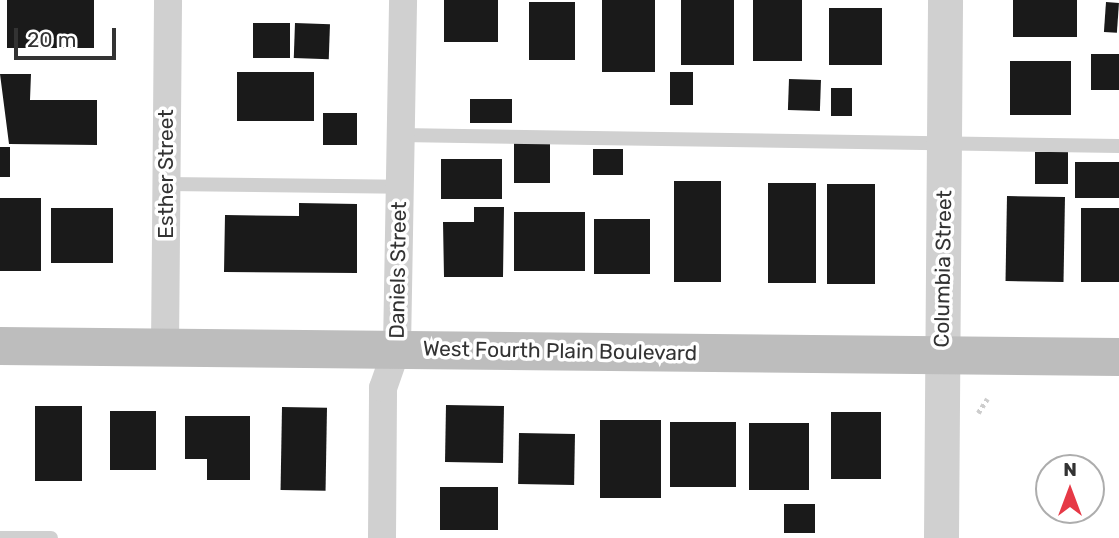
<!DOCTYPE html>
<html>
<head>
<meta charset="utf-8">
<style>
  body { margin:0 }
  #map { position:relative; width:1119px; height:538px; overflow:hidden; background:#fff; font-family:Rubik,sans-serif }
  div>[style] { position:absolute }
  [style*='--x'] { left:calc(var(--x)*1px); top:calc(var(--y)*1px); width:calc(var(--w)*1px); rotate:calc(var(--a)*1deg) }
  .building>* { inset:0; background:#1a1a1a; transform-origin:0 0 }
  .path>* { height:4.5px; margin-top:-2.25px; transform-origin:0; background:repeating-linear-gradient(90deg,#cdcdcd 0 3.5px,transparent 0 7px) }
  .service>* { height:14px; margin:-7px; padding:0 7px; transform-origin:7px; border-radius:7px; background:#d0d0d0 }
  .minor>* { height:28px; margin:-14px; padding:0 14px; transform-origin:14px; border-radius:14px; background:#d0d0d0 }
  .tertiary>* { height:35px; margin:-17.5px; padding:0 17.5px; transform-origin:17.5px; border-radius:17.5px; background:#d0d0d0 }
  .secondary>* { height:38px; margin:-19px; padding:0 19px; transform-origin:19px; border-radius:19px; background:#bdbdbd }
  span { translate:-50% -50%; white-space:nowrap; text-align:center; line-height:1.15; -webkit-text-stroke:7px #fff; paint-order:stroke }
  .street-label { font-size:21px; color:#333 }
  .north { position:absolute; left:1035px; top:454px; width:70px; height:70px; box-sizing:border-box; background:#fff; border:2px solid #adadad; border-radius:50%; rotate:0deg; font-size:19px; font-weight:700; line-height:28px; text-align:center; color:#333 }
  .north::after { content:''; display:block; margin:auto; width:24px; height:32px; background:#e63946; clip-path:polygon(50% 0,100% 100%,50% 72%,0 100%) }
  .scale { position:absolute; left:14px; top:28px; width:102px; height:32px; box-sizing:border-box; border:4px solid #333; border-top:0; padding-left:9px; font-size:21px; line-height:24px; white-space:nowrap; color:#333; -webkit-text-stroke:5px #fff; paint-order:stroke }
</style>
</head>
<body>
<div id="map">
  <div class="building">
    <i style="left:7px;top:0;width:87px;height:48px"></i>
    <i style="left:444px;top:0;width:54px;height:42px"></i>
    <i style="left:602px;top:0;width:53px;height:72px"></i>
    <i style="left:681px;top:0;width:53px;height:65px"></i>
    <i style="left:753px;top:0;width:49px;height:61px"></i>
    <i style="left:1013px;top:0;width:64px;height:37px"></i>
    <i style="left:529px;top:2px;width:46px;height:58px"></i>
    <i style="left:1106px;top:2px;width:13px;height:30px;rotate:4deg"></i>
    <i style="left:829px;top:8px;width:53px;height:57px"></i>
    <i style="left:253px;top:23px;width:37px;height:35px"></i>
    <i style="left:295px;top:23px;width:35px;height:35px;rotate:2deg"></i>
    <i style="left:1091px;top:54px;width:28px;height:36px"></i>
    <i style="left:1010px;top:61px;width:61px;height:54px"></i>
    <i style="left:237px;top:72px;width:77px;height:49px"></i>
    <i style="left:670px;top:72px;width:23px;height:33px"></i>
    <i style="clip-path:polygon(0 74px,31px 74px,30px 100px,97px 100px,97px 145px,9px 144px)"></i>
    <i style="left:789px;top:79px;width:32px;height:31px;rotate:2deg"></i>
    <i style="left:831px;top:88px;width:21px;height:28px"></i>
    <i style="left:470px;top:99px;width:42px;height:24px"></i>
    <i style="left:323px;top:113px;width:34px;height:32px"></i>
    <i style="left:514px;top:143px;width:36px;height:40px"></i>
    <i style="left:0;top:147px;width:10px;height:30px"></i>
    <i style="left:593px;top:149px;width:30px;height:26px"></i>
    <i style="left:1035px;top:152px;width:33px;height:32px"></i>
    <i style="left:441px;top:159px;width:61px;height:40px"></i>
    <i style="left:1075px;top:162px;width:44px;height:36px"></i>
    <i style="left:674px;top:181px;width:47px;height:101px"></i>
    <i style="left:768px;top:183px;width:48px;height:100px"></i>
    <i style="left:827px;top:184px;width:48px;height:100px"></i>
    <i style="left:1007px;top:196px;width:58px;height:85px;rotate:1deg"></i>
    <i style="left:0;top:198px;width:41px;height:73px"></i>
    <i style="clip-path:polygon(299px 203px,357px 204px,357px 273px,224px 272px,225px 215px,299px 216px)"></i>
    <i style="clip-path:polygon(474px 207px,504px 207px,503px 277px,444px 277px,443px 222px,474px 222px)"></i>
    <i style="left:51px;top:208px;width:62px;height:55px"></i>
    <i style="left:1081px;top:208px;width:38px;height:74px"></i>
    <i style="left:514px;top:212px;width:71px;height:59px"></i>
    <i style="left:594px;top:219px;width:56px;height:55px"></i>
    <i style="left:446px;top:405px;width:58px;height:57px;rotate:1deg"></i>
    <i style="left:35px;top:406px;width:47px;height:75px"></i>
    <i style="left:282px;top:407px;width:45px;height:83px;rotate:1deg"></i>
    <i style="left:110px;top:411px;width:46px;height:59px"></i>
    <i style="left:831px;top:412px;width:50px;height:67px"></i>
    <i style="clip-path:polygon(185px 416px,250px 416px,250px 480px,207px 480px,207px 459px,185px 459px)"></i>
    <i style="left:600px;top:420px;width:61px;height:78px"></i>
    <i style="left:670px;top:422px;width:66px;height:65px"></i>
    <i style="left:749px;top:423px;width:60px;height:67px"></i>
    <i style="left:519px;top:433px;width:56px;height:51px;rotate:1deg"></i>
    <i style="left:440px;top:487px;width:58px;height:43px"></i>
    <i style="left:784px;top:504px;width:31px;height:29px"></i>
  </div>
  <div class="path">
    <i style="--x:978;--y:413;--w:17;--a:-57"></i>
  </div>
  <div class="service">
    <i style="--x:400;--y:135;--w:719;--a:0.88"></i>
    <i style="--x:166;--y:184;--w:233;--a:0.7"></i>
    <i style="--x:0;--y:538;--w:51;--a:0"></i>
  </div>
  <div class="minor">
    <i style="--x:165;--y:348;--w:348;--a:-89.5"></i>
    <i style="--x:382;--y:538;--w:150;--a:-89.6"></i>
    <i style="--x:383;--y:388;--w:42;--a:-70.7"></i>
    <i style="--x:397;--y:348;--w:348;--a:-89"></i>
  </div>
  <div class="tertiary">
    <i style="--x:941;--y:538;--w:538;--a:-89.57"></i>
  </div>
  <div class="secondary">
    <i style="--x:0;--y:346;--w:1119;--a:0.56"></i>
  </div>
  <div class="street-label">
    <span style="left:166px;top:174px;rotate:-90deg">Esther Street</span>
    <span style="left:943px;top:269px;rotate:-89deg">Columbia Street</span>
    <span style="left:398px;top:270px;rotate:-89deg">Daniels Street</span>
    <span style="left:560px;top:351px;rotate:1deg">West Fourth Plain Boulevard</span>
  </div>
  <div class="north">N</div>
  <div class="scale">20 m</div>
</div>
</body>
</html>
